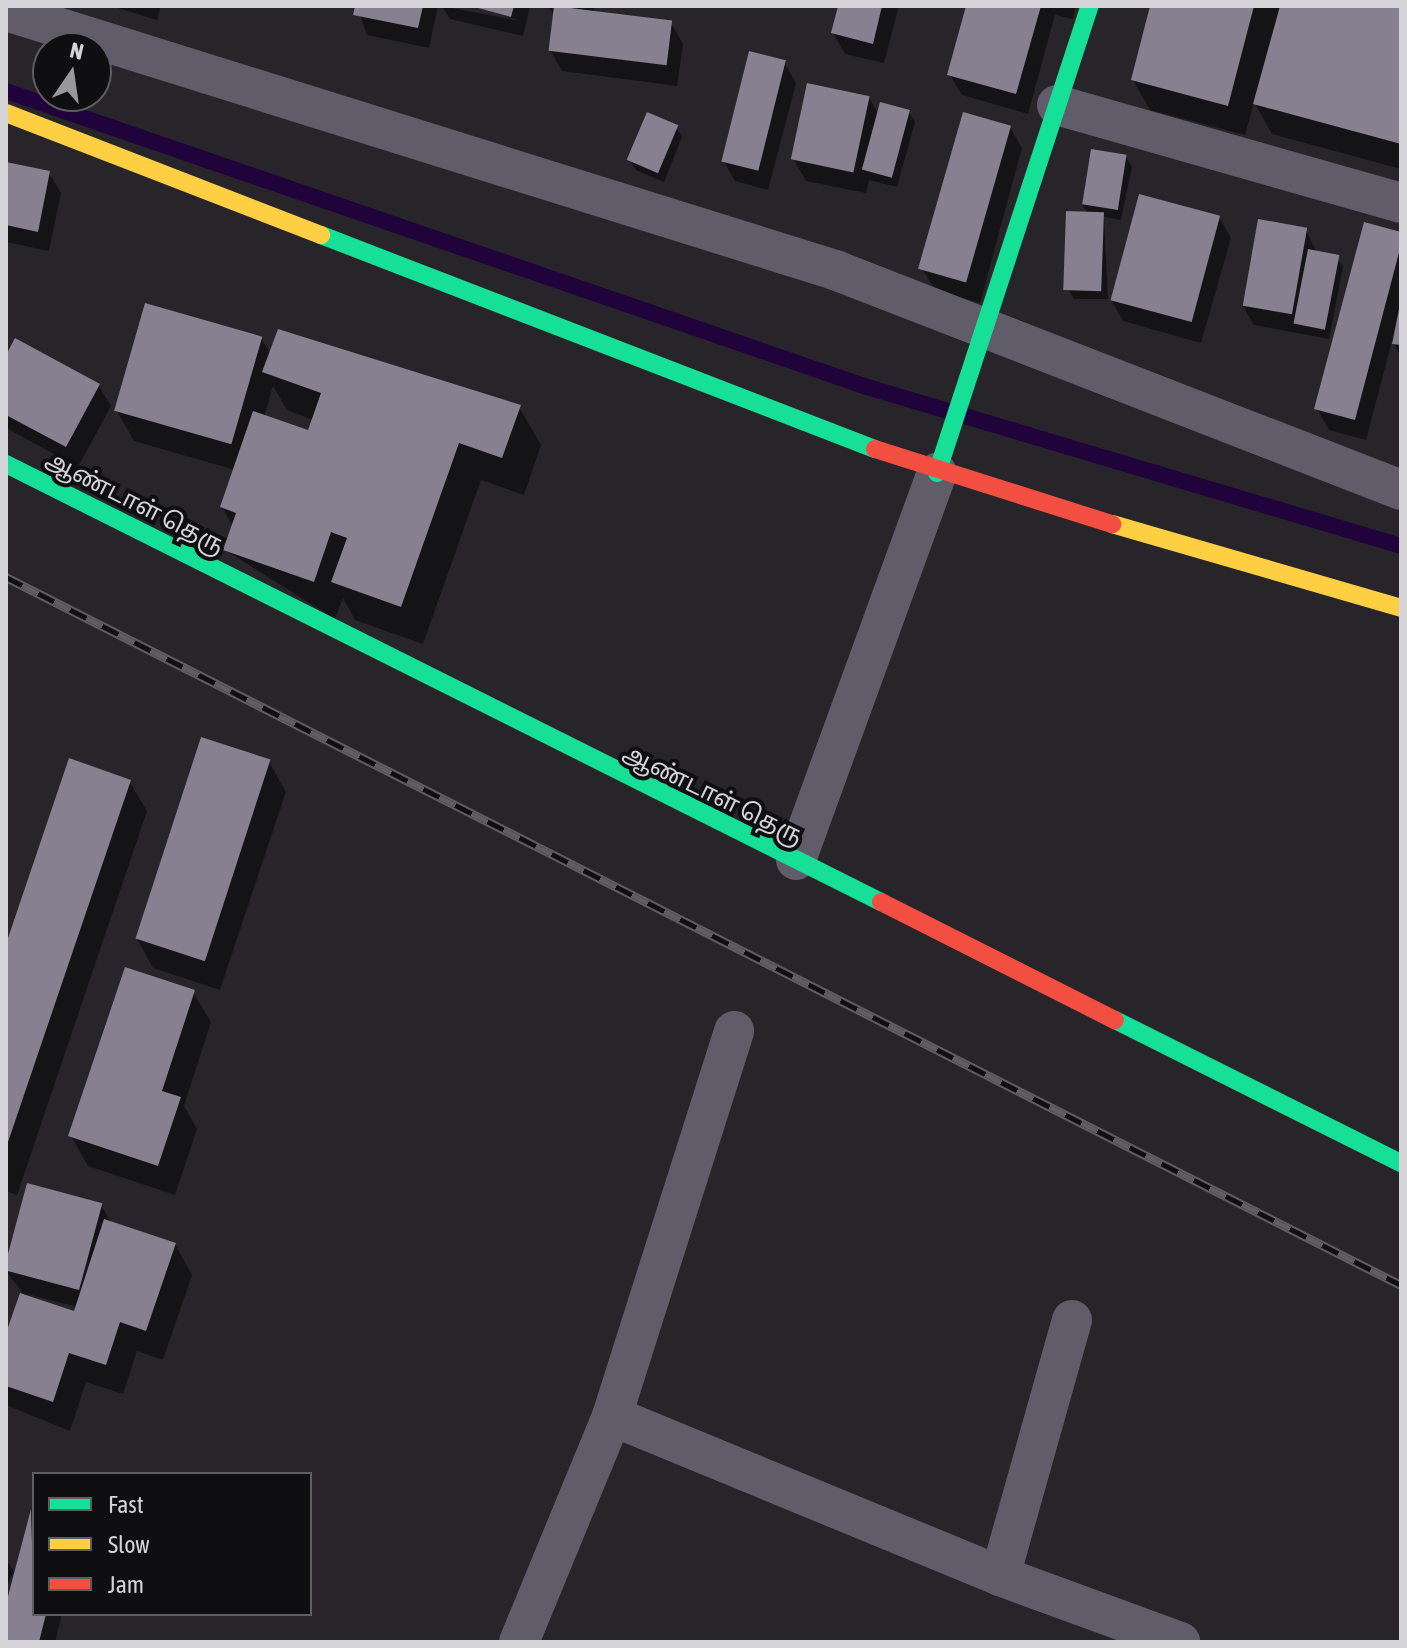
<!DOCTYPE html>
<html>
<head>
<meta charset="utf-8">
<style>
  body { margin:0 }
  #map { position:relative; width:1407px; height:1648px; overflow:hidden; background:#272529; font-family:"Asap Condensed","Noto Sans Tamil",sans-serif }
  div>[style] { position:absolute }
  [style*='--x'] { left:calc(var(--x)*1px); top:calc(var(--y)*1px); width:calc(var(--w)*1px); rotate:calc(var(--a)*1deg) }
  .shadow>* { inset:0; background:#0007 }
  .stream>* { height:16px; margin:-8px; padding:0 8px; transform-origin:8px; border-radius:8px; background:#21033c }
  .building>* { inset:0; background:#868090; transform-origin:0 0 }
  .street>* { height:40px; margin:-20px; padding:0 20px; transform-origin:20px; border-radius:20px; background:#615c69 }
  .fast>* { height:18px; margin:-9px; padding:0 9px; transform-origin:9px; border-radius:9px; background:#16e098 }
  .slow>* { height:18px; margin:-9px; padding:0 9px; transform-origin:9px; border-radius:9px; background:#ffcf43 }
  .jam>* { height:18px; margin:-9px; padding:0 9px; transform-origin:9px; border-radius:9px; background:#f24e42 }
  .rail>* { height:9px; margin-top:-4.5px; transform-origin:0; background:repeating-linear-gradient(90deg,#0f0e11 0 18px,#5f5c64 0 36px); box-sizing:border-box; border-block:2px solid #5f5c64 }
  span { translate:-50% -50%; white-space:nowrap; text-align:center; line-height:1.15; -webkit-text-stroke:8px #0f0e11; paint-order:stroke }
  .street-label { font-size:24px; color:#d5d4d8 }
  .frame { position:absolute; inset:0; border:8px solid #d5d4d8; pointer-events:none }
  .legend { position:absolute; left:32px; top:1472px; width:280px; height:144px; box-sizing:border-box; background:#0f0e11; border:2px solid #5e5d61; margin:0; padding:10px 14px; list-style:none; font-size:24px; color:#d5d4d8 }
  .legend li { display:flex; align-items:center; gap:16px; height:40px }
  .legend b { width:40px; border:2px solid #5e5d61 }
  .north { position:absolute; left:32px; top:32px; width:80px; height:80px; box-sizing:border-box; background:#0f0e11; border:2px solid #5e5d61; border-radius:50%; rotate:13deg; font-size:22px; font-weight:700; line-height:32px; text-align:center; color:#d5d4d8 }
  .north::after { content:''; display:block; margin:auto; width:28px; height:36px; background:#98979b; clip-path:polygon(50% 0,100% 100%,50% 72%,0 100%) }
</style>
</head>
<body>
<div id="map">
  <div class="shadow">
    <i style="clip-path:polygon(111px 6px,161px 6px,157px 20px)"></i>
    <i style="clip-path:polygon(357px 6px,438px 6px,429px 48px,367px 35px)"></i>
    <i style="clip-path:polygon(442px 6px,521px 21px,475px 6px,530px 6px,523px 36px,450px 19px)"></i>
    <i style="clip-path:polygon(547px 6px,595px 6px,593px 13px,671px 23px,683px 44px,677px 86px,562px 71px,550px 50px,555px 15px)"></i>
    <i style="clip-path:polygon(840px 6px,899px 6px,884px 63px,845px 54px,833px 33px)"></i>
    <i style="clip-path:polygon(968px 6px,1076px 6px,1073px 19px,1055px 15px,1028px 114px,962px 95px,950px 75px)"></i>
    <i style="clip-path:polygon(1152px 6px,1401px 6px,1401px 169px,1272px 134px,1254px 102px,1245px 135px,1150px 110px,1133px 80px)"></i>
    <i style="clip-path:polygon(784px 62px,796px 83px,768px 190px,735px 181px,723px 160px)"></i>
    <i style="clip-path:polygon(869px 98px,879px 115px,909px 112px,915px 122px,897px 187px,869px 180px,866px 193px,806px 181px,794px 160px)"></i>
    <i style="clip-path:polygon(676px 127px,682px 137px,664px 182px,636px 170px,630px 160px)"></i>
    <i style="clip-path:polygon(1010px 127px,1022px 148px,980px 303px,935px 290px,923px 270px)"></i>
    <i style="clip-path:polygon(1126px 157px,1132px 167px,1121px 220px,1104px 217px,1108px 299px,1074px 299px,1068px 289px,1088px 214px,1082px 204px)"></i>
    <i style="clip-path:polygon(6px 164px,49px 173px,61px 193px,49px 251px,6px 242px)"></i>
    <i style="clip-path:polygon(1219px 217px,1231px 238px,1201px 343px,1123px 321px,1111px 300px)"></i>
    <i style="clip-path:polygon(1306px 230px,1317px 253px,1337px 257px,1343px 267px,1329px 339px,1254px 325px,1242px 305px)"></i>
    <i style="clip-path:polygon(1401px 234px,1401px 356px,1392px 341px,1366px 440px,1329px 430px,1317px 409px)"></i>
    <i style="clip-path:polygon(evenodd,261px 338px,271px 355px,519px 407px,541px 445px,524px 495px,481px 480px,423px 644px,355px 620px,343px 598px,335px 619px,225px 550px,233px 527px,222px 507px,235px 470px,134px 441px,117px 411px,261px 338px,273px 386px,287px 410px,313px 420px,309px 433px,264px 417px,273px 386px)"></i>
    <i style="clip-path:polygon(6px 359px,99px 386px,111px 406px,78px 467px,6px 428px)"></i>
    <i style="clip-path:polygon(70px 761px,129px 781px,147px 811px,17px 1195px,6px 1191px,6px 951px)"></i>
    <i style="clip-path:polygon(269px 762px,286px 792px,220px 990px,153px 968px,136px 937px)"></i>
    <i style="clip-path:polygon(193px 992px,211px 1022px,184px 1106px,197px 1129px,175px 1195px,88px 1166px,71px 1136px)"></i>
    <i style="clip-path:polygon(evenodd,101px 1205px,112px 1224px,175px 1244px,192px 1275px,163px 1360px,137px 1351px,123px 1394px,86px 1382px,70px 1431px,6px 1405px,6px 1339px,22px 1292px,6px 1271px,101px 1205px,23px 1293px,77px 1307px,75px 1313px,23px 1293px)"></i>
    <i style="clip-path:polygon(32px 1511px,34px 1614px,62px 1614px,55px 1642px,6px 1642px,6px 1612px)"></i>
    <i style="clip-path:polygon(6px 1560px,14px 1571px,6px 1588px)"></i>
  </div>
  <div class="stream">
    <i style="--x:6;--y:91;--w:907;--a:18.97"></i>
    <i style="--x:864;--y:386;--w:560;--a:16.59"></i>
  </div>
  <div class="building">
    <i style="clip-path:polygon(355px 6px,423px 6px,418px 28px,353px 15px)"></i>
    <i style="clip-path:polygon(471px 6px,514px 6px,511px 17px)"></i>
    <i style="left:554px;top:6px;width:119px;height:45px;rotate:7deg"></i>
    <i style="clip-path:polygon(838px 6px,882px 6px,873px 44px,831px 33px)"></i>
    <i style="clip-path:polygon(966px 6px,1041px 6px,1016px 94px,947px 75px)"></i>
    <i style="clip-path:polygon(1150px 6px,1254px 6px,1228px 106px,1131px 80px)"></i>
    <i style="clip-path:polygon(1280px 6px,1401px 6px,1401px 144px,1253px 104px)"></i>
    <i style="left:749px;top:51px;width:38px;height:114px;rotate:14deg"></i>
    <i style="left:807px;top:83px;width:64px;height:78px;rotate:12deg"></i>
    <i style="left:880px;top:102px;width:31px;height:70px;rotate:15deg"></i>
    <i style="left:647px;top:112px;width:34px;height:52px;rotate:23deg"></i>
    <i style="left:963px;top:112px;width:50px;height:163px;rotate:16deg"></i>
    <i style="left:1091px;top:149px;width:36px;height:56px;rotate:9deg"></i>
    <i style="clip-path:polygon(6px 162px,50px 171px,38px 232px,6px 225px)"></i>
    <i style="left:1139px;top:194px;width:84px;height:110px;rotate:15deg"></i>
    <i style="left:1066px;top:211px;width:38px;height:79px;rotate:2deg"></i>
    <i style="left:1258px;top:219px;width:50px;height:88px;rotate:10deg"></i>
    <i style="clip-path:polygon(1364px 222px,1401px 232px,1401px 245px,1355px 420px,1314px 409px)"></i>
    <i style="left:1308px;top:249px;width:32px;height:76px;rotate:11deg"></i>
    <i style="left:145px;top:303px;width:122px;height:112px;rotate:16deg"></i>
    <i style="clip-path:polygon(1400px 304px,1401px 304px,1401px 345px,1392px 344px)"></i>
    <i style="clip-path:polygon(278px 329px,521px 405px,502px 458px,459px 443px,401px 607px,331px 582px,347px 538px,331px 532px,314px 582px,223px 550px,236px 513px,220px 507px,253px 411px,308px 430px,321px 393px,262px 372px)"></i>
    <i style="clip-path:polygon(15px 338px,100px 384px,66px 447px,6px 415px,6px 355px)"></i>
    <i style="left:201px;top:737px;width:73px;height:212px;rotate:18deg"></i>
    <i style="clip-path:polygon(69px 758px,131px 780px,7px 1145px,6px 944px)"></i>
    <i style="clip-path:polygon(125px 967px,195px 990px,162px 1091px,181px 1097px,158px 1166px,68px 1136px)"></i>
    <i style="left:27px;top:1183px;width:78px;height:90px;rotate:15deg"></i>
    <i style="clip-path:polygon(104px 1219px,176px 1243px,146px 1331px,120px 1322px,106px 1365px,69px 1353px,53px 1402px,6px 1386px,6px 1333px,20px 1293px,74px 1311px)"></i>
    <i style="clip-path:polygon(31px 1509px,34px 1614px,46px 1614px,39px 1642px,6px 1642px,6px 1604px)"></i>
  </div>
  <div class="street">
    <i style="--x:6;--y:11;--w:869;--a:17.35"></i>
    <i style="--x:835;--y:270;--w:607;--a:21.24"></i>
    <i style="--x:1057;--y:105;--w:358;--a:15.9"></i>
    <i style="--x:796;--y:860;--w:412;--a:-70"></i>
    <i style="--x:1072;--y:1320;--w:266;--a:105.7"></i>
    <i style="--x:1000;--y:1576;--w:192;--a:20.1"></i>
    <i style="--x:612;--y:1416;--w:420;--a:22.4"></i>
    <i style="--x:519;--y:1642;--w:244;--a:-67.6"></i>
    <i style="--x:612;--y:1416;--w:404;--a:-72.4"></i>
  </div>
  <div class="fast">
    <i style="--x:321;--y:235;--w:594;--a:21.12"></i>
    <i style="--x:6;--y:464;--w:979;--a:26.59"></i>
    <i style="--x:937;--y:473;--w:491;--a:-71.9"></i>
    <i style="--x:1115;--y:1020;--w:320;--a:26.6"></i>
  </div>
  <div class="slow">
    <i style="--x:6;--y:113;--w:338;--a:21.2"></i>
    <i style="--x:1112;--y:524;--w:301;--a:16.2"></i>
  </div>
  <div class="jam">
    <i style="--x:875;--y:449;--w:249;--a:17.6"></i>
    <i style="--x:881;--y:902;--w:262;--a:26.8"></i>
  </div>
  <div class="rail">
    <i style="--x:6;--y:577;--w:1564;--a:26.91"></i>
  </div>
  <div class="street-label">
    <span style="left:135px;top:502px;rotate:27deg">ஆண்டாள் தெரு</span>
    <span style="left:713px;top:794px;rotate:26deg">ஆண்டாள் தெரு</span>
  </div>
  <div class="frame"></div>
  <ul class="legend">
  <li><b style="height:10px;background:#16e098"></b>Fast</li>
  <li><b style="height:10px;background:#ffcf43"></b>Slow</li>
  <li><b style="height:10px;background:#f24e42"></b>Jam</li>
  </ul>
  <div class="north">N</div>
</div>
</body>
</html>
